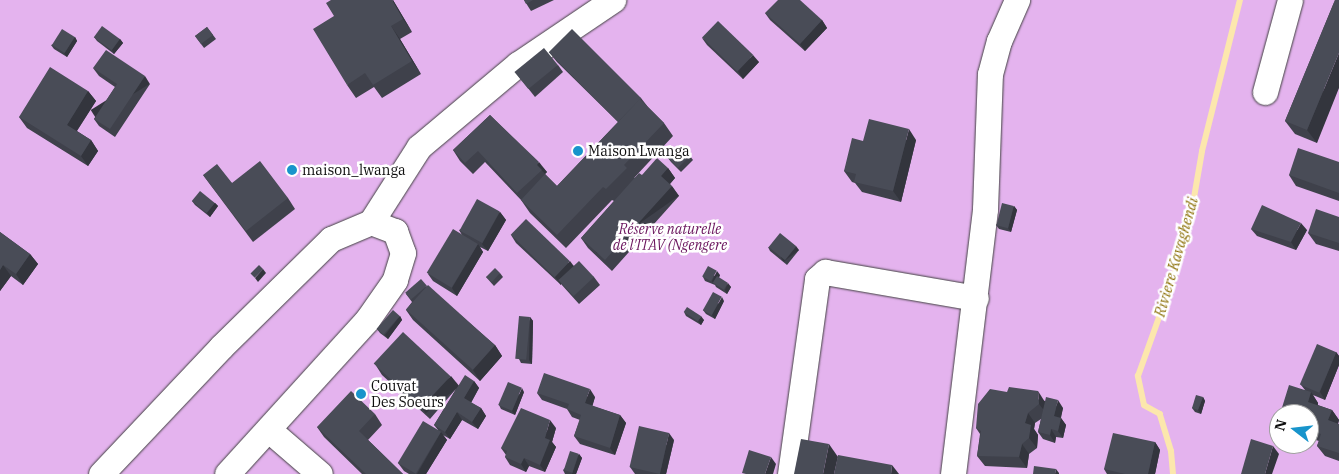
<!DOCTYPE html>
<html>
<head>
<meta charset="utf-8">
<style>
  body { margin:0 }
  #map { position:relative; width:1339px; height:474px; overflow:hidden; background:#f1eeff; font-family:"IBM Plex Serif",serif }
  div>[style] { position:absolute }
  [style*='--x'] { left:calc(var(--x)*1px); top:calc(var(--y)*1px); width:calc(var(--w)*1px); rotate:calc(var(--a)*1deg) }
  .green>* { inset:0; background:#e4b3ee }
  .stream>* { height:6px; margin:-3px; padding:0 3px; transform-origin:3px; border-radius:3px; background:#fce7ad }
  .roads { filter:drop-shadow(0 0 1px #414141) drop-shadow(0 0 1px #414141) }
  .minor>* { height:25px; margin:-12.5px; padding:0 12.5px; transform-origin:12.5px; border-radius:12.5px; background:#fff }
  .wall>* { inset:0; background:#3f414b; transform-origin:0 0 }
  .shaded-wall>* { inset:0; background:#33353d; transform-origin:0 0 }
  .building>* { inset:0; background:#494c57; transform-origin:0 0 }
  .dots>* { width:14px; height:14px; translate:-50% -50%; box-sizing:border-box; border:2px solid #fff; border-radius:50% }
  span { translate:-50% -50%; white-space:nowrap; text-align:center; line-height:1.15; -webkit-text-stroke:5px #fff; paint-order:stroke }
  .poi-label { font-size:14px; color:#0e0e0e }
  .left { translate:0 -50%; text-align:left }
  .park-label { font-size:14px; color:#6c175f; font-style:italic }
  .water-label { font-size:15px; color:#8d720b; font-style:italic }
  .north { position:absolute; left:1269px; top:404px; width:50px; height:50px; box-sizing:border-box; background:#fff; border:1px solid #9f9f9f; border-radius:50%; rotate:286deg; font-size:14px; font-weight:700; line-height:20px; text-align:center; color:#0e0e0e }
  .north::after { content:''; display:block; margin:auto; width:18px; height:22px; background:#1894cb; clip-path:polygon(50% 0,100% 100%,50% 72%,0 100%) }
</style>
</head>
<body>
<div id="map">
  <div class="green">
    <i style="clip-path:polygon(evenodd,0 0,1339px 0,1339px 474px,0 474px,0 0,1279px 414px,1309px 414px,1309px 444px,1279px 444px,1279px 414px)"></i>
  </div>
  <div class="stream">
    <i style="--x:1173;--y:474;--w:23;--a:-95"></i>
    <i style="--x:1171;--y:451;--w:39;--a:-107"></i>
    <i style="--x:1160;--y:414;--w:18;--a:-151"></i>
    <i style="--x:1144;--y:405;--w:30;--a:-102"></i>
    <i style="--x:1138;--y:376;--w:98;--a:-70.3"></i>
    <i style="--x:1171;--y:284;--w:72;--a:-73.8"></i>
    <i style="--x:1191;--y:215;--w:65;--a:-80.2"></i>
    <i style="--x:1202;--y:151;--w:156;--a:-75.9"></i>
  </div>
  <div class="roads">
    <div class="minor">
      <i style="--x:1265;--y:92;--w:95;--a:-74.8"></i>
      <i style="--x:371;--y:222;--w:89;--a:-57.4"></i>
      <i style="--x:419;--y:147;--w:129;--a:-40"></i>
      <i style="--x:518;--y:64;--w:115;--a:-34"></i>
      <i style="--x:269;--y:430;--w:67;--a:40.8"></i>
      <i style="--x:101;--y:474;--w:175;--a:-46.6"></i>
      <i style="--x:221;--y:347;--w:154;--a:-44.5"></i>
      <i style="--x:331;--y:239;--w:43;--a:-23"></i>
      <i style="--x:371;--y:222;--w:26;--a:21"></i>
      <i style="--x:395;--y:231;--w:23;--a:70"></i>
      <i style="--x:403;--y:253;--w:28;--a:107"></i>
      <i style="--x:395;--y:280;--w:49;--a:125"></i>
      <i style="--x:367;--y:320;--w:208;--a:132.3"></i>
      <i style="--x:790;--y:474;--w:197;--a:-82.1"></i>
      <i style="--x:817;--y:279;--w:11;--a:-41"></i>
      <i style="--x:825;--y:272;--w:153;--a:9.8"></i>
      <i style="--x:953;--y:474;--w:267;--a:-83.1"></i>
      <i style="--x:985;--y:209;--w:135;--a:-87.9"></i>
      <i style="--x:990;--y:74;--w:34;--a:-75"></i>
      <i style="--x:999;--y:41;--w:45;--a:-66.3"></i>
    </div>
  </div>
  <div class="wall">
    <i style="clip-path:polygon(393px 0,412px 32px,400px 39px,421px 74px,382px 98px,374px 87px,356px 98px,347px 85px)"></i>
    <i style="clip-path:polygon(524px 0,554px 0,531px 11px)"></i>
    <i style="clip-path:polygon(1335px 0,1317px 143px,1295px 134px,1285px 121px)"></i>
    <i style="clip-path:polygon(765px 13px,822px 20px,827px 28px,805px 51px,770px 20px)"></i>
    <i style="left:207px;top:27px;width:15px;height:15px;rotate:53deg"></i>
    <i style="clip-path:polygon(75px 37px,77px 41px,67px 57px,54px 49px,51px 45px)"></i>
    <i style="clip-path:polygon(94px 37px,120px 39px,123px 43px,114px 54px,97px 41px)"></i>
    <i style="clip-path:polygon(702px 38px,759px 62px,743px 79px,707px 45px)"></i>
    <i style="clip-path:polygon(549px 52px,641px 98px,648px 107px,664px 123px,673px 136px,634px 178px,642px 175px,668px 168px,675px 178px,670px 184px,679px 196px,612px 271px,588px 248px,581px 238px,614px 201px,612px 200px,566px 248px,530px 213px,521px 200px,485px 162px,473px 174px,460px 161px,453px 150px,490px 115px,547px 172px,545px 174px,557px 186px,618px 122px,557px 62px)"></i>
    <i style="clip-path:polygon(558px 65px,563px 72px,535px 97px,516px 73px)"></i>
    <i style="clip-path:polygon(93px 68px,150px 84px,115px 137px,99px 126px,94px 119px,115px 87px,99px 76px)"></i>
    <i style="clip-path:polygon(88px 91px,96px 101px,77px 131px,91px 140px,98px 151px,88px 166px,27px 128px,19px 117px)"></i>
    <i style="clip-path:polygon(916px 140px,901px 202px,862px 192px,855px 183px,852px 182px,844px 171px,863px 141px)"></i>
    <i style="clip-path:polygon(690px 156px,693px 160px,681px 172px,671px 162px,668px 158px)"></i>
    <i style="clip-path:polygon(1339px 162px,1339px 201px,1296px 186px,1289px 175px)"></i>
    <i style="clip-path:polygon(203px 175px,288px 198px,295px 209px,253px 242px)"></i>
    <i style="clip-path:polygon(192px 201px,215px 203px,218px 206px,210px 217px,195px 205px)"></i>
    <i style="clip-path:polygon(1014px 206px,1017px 210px,1011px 232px,999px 229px,996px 225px)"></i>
    <i style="clip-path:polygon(500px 212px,506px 220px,488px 251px,480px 247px,483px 252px,457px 296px,433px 281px,428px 274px,462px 235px,459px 230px)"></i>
    <i style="clip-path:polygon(1339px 217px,1339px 251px,1316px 244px,1308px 233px)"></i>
    <i style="clip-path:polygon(1251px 229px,1307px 230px,1296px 250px,1257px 236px)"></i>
    <i style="clip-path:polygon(0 232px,30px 254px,38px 264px,23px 285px,11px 276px,0 291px)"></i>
    <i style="clip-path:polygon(511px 235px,574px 266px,594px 277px,600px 285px,579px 304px,561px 284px,561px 285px,516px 243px)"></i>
    <i style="clip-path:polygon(768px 247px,799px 250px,787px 265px,770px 251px)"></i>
    <i style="clip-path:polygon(500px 273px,503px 277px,494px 286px,486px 277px)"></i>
    <i style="clip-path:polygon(720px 275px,719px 278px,731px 287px,727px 294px,716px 287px,715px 285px,705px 281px,703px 277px)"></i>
    <i style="clip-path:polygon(427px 286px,495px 345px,502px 356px,480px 381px,413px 320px,406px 310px,412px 302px,406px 294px)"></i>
    <i style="clip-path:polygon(724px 301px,715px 319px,706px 314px,703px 310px)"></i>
    <i style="clip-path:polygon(684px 312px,704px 320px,701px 325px,686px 316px)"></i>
    <i style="clip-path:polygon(400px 316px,402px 320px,388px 339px,380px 333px,377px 329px)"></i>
    <i style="clip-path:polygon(530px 317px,533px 321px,532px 364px,521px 363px,519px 359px)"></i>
    <i style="clip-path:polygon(1336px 352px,1339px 356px,1339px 365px,1325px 400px,1313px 395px,1318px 403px,1318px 405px,1332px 410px,1339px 420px,1338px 424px,1339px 424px,1339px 461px,1325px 456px,1317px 446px,1319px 441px,1309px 438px,1309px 414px,1305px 390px,1301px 385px)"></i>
    <i style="clip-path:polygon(375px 364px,458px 386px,474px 381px,479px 388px,471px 403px,481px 408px,486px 416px,478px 429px,462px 420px,450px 439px,443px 435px,447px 440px,426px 474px,409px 474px,404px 471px,398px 463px,438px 430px,434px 425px,456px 389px,430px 419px,382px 375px)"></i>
    <i style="clip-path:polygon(524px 392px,515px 415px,501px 409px,499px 405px)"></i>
    <i style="clip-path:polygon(1007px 392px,1045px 401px,1063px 408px,1061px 418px,1066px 425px,1063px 438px,1056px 437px,1055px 443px,1043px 439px,1038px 432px,1041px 419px,1035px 423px,1034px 429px,1038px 435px,1037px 448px,1029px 454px,1027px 468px,985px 466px,977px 456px,980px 434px,976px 428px)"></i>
    <i style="clip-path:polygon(537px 393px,595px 397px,592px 406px,620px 415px,626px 423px,615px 455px,580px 444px,574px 436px,580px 420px,572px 417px,567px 409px,542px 400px)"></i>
    <i style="clip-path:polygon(1203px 397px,1205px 401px,1201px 414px,1195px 412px,1192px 408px)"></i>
    <i style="clip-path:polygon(375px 414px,382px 425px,368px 440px,403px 474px,362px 474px,324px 437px,317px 427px)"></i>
    <i style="clip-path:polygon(556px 428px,552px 442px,556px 447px,545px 472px,529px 466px,526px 472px,510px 465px,505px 457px,506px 455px,501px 448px)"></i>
    <i style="clip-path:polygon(674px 440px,666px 474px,635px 474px,630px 467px)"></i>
    <i style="clip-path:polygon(1155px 442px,1160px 450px,1155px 474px,1107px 474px,1104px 469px)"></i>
    <i style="clip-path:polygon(579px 454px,582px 458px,576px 474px,565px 474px,563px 470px)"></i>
  </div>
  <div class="shaded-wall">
    <i style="clip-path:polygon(392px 0,393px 0,412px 32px,403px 19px)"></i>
    <i style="clip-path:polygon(822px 20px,827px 28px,805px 51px,800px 44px)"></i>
    <i style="clip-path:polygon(391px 26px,400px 39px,421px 74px,412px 61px)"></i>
    <i style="clip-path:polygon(75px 37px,77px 41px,67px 57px,64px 53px)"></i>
    <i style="clip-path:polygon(120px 39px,123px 43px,114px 54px,112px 50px)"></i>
    <i style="clip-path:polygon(1339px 53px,1339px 88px,1317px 143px,1307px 130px)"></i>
    <i style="clip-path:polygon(753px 55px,759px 62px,743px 79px,738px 71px)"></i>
    <i style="left:145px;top:76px;width:9px;height:64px;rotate:58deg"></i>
    <i style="clip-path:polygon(88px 91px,96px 101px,74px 135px,67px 125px)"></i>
    <i style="clip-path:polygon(909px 129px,916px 140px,901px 202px,893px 191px)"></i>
    <i style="clip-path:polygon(91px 140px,98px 151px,88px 166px,81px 156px)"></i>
    <i style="clip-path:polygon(539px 162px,547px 172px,545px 174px,537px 165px)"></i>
    <i style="clip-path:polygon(668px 168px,675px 178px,668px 186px,661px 176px)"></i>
    <i style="left:672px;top:186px;width:12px;height:100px;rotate:55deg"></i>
    <i style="clip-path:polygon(215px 203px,218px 206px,210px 217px,207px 213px)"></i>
    <i style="clip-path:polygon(1014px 206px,1017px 210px,1011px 232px,1008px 228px)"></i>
    <i style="clip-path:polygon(500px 212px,506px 220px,488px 251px,482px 244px)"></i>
    <i style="clip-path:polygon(1301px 223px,1307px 230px,1296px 250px,1291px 242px)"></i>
    <i style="clip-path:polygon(478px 244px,483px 252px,457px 296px,452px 288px)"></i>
    <i style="left:796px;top:246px;width:5px;height:19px;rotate:53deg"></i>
    <i style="clip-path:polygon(30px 254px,38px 264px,23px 285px,16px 274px)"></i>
    <i style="clip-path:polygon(570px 261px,576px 269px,558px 280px,561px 284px,561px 285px,555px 277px)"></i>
    <i style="clip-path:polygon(3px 265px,11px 276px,0 291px,0 270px)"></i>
    <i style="clip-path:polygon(263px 269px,266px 273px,258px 282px,255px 278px)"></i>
    <i style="clip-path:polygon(717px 271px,720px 275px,715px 284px,713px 283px,714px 285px,712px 281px)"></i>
    <i style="clip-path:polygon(728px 283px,731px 287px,727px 294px,725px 290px)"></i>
    <i style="clip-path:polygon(722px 297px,724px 301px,715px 319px,712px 315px)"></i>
    <i style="clip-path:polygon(400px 316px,402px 320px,388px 339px,385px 335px)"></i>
    <i style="clip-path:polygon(701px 316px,704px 320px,701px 325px,698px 321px)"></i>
    <i style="clip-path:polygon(530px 317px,533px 321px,532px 364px,529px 360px)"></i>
    <i style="clip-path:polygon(495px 345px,502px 356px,480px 381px,473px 370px)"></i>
    <i style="clip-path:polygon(1336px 352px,1339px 356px,1339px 365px,1325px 400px,1320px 392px)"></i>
    <i style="left:451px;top:376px;width:13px;height:43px;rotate:51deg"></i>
    <i style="clip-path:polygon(474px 381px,479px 388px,469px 406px,464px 398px)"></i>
    <i style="clip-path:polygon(522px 388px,524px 392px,515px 415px,512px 411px)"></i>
    <i style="clip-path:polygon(590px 389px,595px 397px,591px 411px,585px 403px)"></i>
    <i style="clip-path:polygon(1038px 391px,1045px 402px,1047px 414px,1039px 404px)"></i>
    <i style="clip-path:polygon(1311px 392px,1318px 403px,1315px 413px,1308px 402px)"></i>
    <i style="clip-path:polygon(1203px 397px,1205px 401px,1201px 414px,1198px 410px)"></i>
    <i style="clip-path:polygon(1058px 400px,1063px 408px,1059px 424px,1054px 416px)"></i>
    <i style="clip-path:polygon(481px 408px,486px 416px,478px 429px,472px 422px)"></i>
    <i style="clip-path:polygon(1332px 410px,1339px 420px,1336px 431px,1328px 420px)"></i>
    <i style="clip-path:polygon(457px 412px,462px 420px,450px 439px,445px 432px)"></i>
    <i style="clip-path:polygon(1028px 413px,1035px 423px,1034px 429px,1038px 435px,1037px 448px,1029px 438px,1025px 423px)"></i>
    <i style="clip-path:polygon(620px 415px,626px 423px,615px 455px,610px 448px)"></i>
    <i style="clip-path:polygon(1061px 418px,1066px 425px,1063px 438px,1058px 431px)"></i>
    <i style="clip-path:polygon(550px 420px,556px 428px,552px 442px,556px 447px,545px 472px,540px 465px,545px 438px)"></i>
    <i style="clip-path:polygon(1051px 429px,1056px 437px,1055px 443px,1050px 435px)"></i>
    <i style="clip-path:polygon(441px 432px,447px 440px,426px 474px,417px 474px)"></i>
    <i style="clip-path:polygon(669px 433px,674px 440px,666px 474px,660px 474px)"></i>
    <i style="clip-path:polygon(1155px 442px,1160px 450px,1155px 474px,1148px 474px)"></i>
    <i style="clip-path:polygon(829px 444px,838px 457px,834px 474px,823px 474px)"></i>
    <i style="clip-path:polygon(1022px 444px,1029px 454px,1027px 468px,1019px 457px)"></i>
    <i style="clip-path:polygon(1273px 446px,1279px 454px,1272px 474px,1265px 474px)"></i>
    <i style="clip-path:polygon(579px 454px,582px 458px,576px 474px,572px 474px)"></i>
    <i style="clip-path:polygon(771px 457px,776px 464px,773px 474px,765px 474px)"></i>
    <i style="clip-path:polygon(524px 458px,529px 466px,526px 472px,521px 464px)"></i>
    <i style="clip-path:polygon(892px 465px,899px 474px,891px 474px)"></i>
    <i style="clip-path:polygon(1056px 469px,1059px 473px,1059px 474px,1055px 474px)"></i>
  </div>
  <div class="building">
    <i style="clip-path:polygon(331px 0,392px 0,403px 19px,391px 26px,412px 61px,373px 85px,365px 73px,347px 85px,313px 29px,334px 16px,326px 3px)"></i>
    <i style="clip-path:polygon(524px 0,533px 0,526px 4px)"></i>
    <i style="clip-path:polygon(778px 0,800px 0,822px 20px,800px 44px,765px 13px)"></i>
    <i style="clip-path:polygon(1335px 0,1339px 0,1339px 53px,1307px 130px,1285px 121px)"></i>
    <i style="left:718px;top:21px;width:49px;height:23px;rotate:44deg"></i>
    <i style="left:102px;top:26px;width:22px;height:14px;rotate:36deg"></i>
    <i style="left:207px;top:27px;width:10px;height:15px;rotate:53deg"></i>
    <i style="left:62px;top:29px;width:15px;height:19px;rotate:32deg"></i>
    <i style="left:572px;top:29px;width:98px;height:33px;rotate:45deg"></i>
    <i style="left:544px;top:48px;width:22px;height:38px;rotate:51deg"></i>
    <i style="clip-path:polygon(106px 50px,145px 76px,110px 129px,94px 119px,117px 84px,93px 68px)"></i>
    <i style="clip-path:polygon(50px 67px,88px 91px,67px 125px,91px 140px,81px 156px,19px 117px)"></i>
    <i style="clip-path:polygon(640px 99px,664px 123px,624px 165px,627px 168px,606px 189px,603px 187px,557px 235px,521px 200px,545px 174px,557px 186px)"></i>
    <i style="clip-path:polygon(490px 115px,539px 162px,537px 165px,542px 170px,517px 193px,478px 151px,465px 163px,453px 150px)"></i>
    <i style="clip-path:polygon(869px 119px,909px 129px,893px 191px,854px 182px,856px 174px,844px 171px,852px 138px,863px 141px)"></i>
    <i style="left:680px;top:146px;width:14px;height:17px;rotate:45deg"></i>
    <i style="clip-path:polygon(1298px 148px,1339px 162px,1339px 193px,1289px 175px)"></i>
    <i style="clip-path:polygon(657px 158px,668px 168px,661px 176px,672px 186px,605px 260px,581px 238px,639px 173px,642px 175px)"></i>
    <i style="clip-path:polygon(260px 161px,288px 198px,246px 231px,203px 175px,217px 164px,232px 183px)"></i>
    <i style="left:200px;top:191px;width:19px;height:13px;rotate:39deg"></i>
    <i style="left:477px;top:199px;width:26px;height:36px;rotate:29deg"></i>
    <i style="left:1002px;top:203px;width:12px;height:23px;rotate:14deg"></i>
    <i style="clip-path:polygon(1262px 205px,1301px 223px,1291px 242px,1251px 229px)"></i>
    <i style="clip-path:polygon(1316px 209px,1339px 217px,1339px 243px,1308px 233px)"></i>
    <i style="left:526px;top:219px;width:61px;height:22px;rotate:44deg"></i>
    <i style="left:453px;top:229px;width:29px;height:51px;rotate:31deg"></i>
    <i style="clip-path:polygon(0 232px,30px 254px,16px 274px,3px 265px,0 270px)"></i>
    <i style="left:780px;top:233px;width:21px;height:18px;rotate:39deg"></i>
    <i style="left:579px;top:261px;width:22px;height:28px;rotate:47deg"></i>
    <i style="left:259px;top:265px;width:6px;height:12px;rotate:45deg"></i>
    <i style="left:708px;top:266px;width:10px;height:12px;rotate:29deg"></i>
    <i style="clip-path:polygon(495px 268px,500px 273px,492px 282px,486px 277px)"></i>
    <i style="left:717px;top:276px;width:13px;height:8px;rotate:32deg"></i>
    <i style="left:421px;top:279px;width:9px;height:21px;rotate:49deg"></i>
    <i style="left:428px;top:285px;width:90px;height:33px;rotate:42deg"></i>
    <i style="left:713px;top:292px;width:10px;height:21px;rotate:29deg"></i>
    <i style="left:687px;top:307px;width:17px;height:6px;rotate:33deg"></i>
    <i style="left:393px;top:310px;width:9px;height:25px;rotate:41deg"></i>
    <i style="left:519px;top:316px;width:11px;height:43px;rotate:5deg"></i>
    <i style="left:403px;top:332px;width:65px;height:43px;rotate:43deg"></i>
    <i style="left:1317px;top:344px;width:21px;height:44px;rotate:23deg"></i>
    <i style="clip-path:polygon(544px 373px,590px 389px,585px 403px,620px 415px,610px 448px,574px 436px,581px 415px,567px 409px,569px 404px,537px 393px)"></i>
    <i style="clip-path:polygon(465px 375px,474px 381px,464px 398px,481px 408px,472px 422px,457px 412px,445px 432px,434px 425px)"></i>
    <i style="left:508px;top:382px;width:15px;height:25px;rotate:23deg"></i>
    <i style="clip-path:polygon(1289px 385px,1311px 392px,1308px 402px,1332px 410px,1328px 420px,1339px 424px,1339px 453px,1317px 446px,1321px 434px,1309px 430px,1309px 414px,1280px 414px)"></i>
    <i style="clip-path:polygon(1009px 387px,1038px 391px,1039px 404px,1028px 413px,1025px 423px,1031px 425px,1029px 438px,1022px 444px,1019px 457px,977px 456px,981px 431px,976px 428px,978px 404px,990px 389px,1007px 392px)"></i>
    <i style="clip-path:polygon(351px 391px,375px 414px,359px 431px,403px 474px,366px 474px,317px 427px)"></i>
    <i style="clip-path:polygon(1196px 395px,1203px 397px,1198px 410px,1192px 408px)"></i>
    <i style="clip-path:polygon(1046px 397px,1058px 400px,1054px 416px,1061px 418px,1058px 431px,1051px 429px,1050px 435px,1038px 432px)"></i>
    <i style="clip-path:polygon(521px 408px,550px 420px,545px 438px,550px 440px,540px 465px,524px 458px,521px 464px,505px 457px,507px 451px,501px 448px)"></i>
    <i style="left:423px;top:421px;width:21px;height:49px;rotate:31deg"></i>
    <i style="left:639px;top:426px;width:31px;height:42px;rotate:13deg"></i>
    <i style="clip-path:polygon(1113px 433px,1155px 442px,1148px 474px,1125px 474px,1104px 469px)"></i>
    <i style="clip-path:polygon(801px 439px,829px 444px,823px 474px,794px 474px)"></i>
    <i style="clip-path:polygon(1251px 439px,1273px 446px,1265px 474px,1241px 474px)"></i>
    <i style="clip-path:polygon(749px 450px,771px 457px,765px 474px,746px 474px,742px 473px)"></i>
    <i style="left:570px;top:451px;width:9px;height:20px;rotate:18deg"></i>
    <i style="clip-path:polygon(838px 455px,892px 465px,891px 474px,834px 474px)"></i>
    <i style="clip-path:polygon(1034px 466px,1056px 469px,1055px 474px,1033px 474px)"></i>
  </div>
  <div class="dots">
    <i style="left:578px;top:151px;background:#1894cb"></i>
    <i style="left:292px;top:170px;background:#1894cb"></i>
    <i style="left:361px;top:394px;background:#1894cb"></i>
  </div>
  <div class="poi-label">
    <span class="left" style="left:588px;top:151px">Maison Lwanga</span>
    <span class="left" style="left:302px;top:170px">maison_lwanga</span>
    <span class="left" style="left:371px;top:394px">Couvat<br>Des Soeurs</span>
  </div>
  <div class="park-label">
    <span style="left:670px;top:237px">Réserve naturelle<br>de l'ITAV (Ngengere</span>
  </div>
  <div class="water-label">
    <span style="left:1176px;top:257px;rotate:-74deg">Riviere Kavaghendi</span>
  </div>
  <div class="north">N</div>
</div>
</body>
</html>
